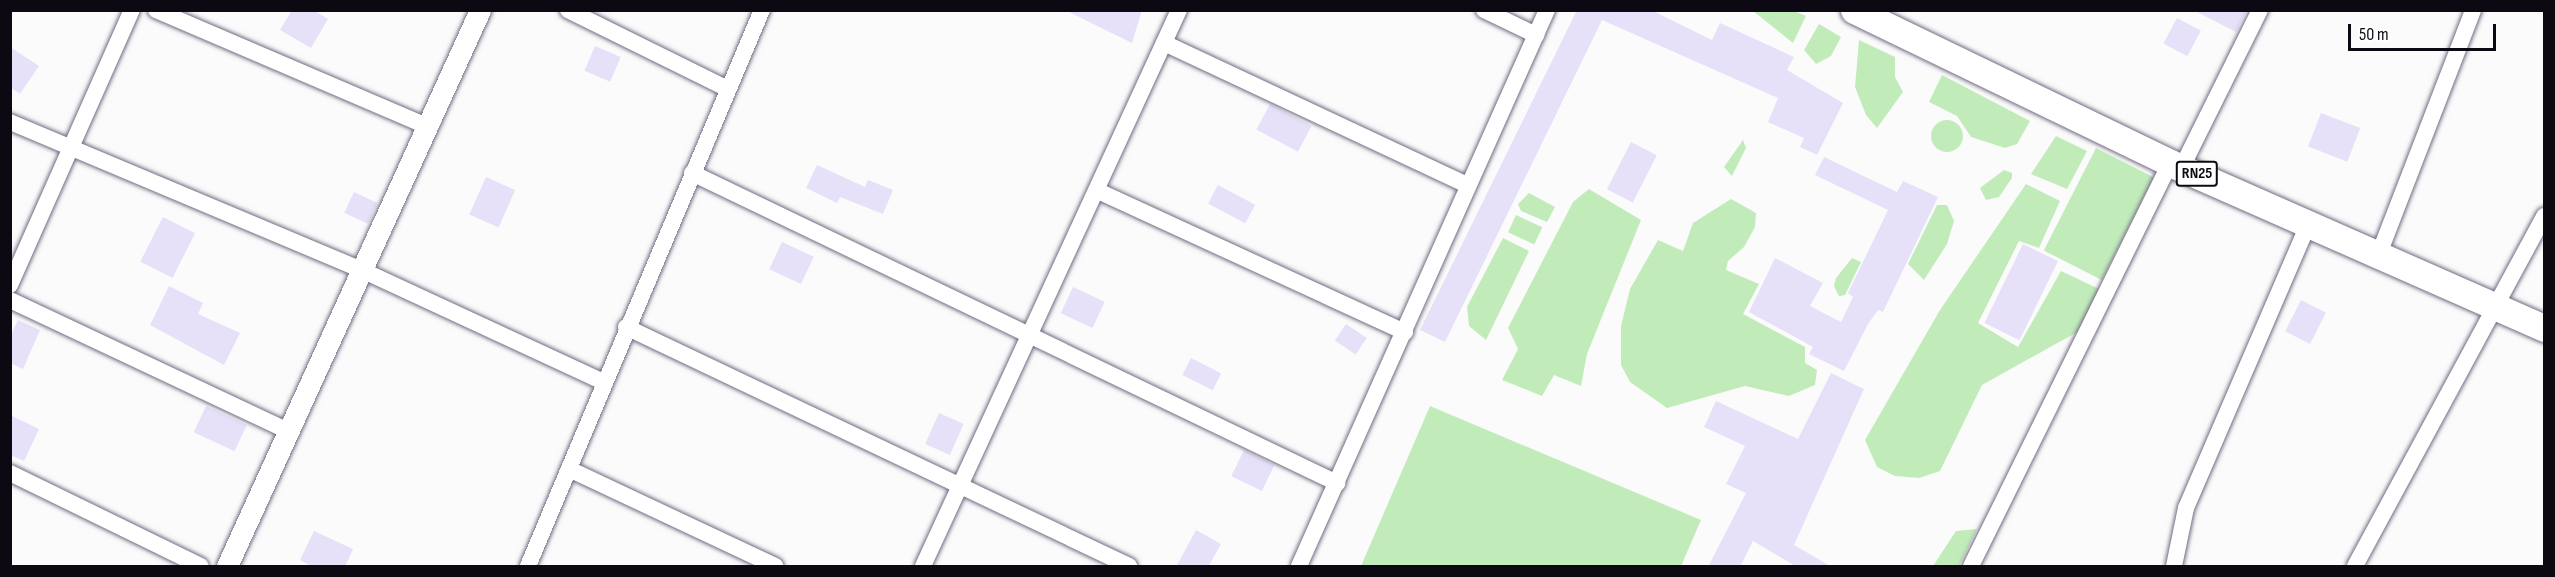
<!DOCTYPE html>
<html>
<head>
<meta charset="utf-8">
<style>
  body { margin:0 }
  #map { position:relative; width:2555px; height:577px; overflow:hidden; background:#fbfbfb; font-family:"Sofia Sans Condensed",sans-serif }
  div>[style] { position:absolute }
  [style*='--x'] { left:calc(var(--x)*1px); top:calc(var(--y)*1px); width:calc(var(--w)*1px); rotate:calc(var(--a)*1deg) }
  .green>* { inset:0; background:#c1ecba; transform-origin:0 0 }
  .round { border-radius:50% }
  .building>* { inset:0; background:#e7e0f9; transform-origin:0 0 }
  .roads { filter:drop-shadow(0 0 2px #726b83) drop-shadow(0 0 2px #726b83) }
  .minor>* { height:16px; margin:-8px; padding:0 8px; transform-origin:8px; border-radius:8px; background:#fff }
  .tertiary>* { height:21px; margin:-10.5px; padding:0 10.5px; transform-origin:10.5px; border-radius:10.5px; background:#fff }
  .primary>* { height:27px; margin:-13.5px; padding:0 13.5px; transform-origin:13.5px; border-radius:13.5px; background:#fff }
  span { translate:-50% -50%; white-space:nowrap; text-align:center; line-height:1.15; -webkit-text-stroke:4.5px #fff; paint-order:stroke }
  .shield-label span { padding:2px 4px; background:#fff; border:2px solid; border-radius:4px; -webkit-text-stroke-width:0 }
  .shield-label { font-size:16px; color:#0c0912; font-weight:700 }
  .frame { position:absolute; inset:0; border:12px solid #0c0912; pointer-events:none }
  .scale { position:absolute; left:2348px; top:24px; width:148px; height:27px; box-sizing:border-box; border:3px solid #0c0912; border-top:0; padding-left:8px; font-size:18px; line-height:21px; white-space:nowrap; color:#0c0912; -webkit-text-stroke:4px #fff; paint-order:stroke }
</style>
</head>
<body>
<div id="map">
  <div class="green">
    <i style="clip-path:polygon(1753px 11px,1794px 11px,1806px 16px,1793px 43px)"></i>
    <i style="clip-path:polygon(1819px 24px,1841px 37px,1831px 56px,1816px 64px,1804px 50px)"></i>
    <i style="clip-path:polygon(1859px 40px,1895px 57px,1895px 77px,1903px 92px,1877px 128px,1866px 115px,1855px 87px)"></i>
    <i style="clip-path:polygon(1942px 75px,2030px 121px,2017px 144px,2005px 148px,1971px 137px,1957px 116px,1929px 102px)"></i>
    <i class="round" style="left:1931px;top:120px;width:32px;height:32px"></i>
    <i style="clip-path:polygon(2056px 136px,2087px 151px,2067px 189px,2031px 174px)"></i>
    <i style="clip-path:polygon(1743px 140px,1746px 148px,1732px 176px,1724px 167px)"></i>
    <i style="left:2096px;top:148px;width:65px;height:115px;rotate:27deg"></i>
    <i style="clip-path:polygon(2004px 170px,2012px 173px,2012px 178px,1999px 197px,1986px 200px,1980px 188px)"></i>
    <i style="clip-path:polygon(2026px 184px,2060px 201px,2039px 248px,2019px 241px,1978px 323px,2018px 347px,2061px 271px,2099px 289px,2079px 331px,1982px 385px,1940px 471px,1919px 478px,1895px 476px,1877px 467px,1865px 440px,1940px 310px)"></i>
    <i style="clip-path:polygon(1589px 189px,1641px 220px,1587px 354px,1581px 386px,1554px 375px,1542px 396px,1502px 380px,1518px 349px,1508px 328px,1573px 202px)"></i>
    <i style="clip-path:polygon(1529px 193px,1555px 207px,1547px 222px,1521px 211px,1518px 204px)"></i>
    <i style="clip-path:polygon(1731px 199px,1756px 213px,1755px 227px,1744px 247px,1728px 261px,1726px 270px,1759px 284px,1743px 314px,1805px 347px,1805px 363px,1817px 370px,1815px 385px,1789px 396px,1745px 386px,1667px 408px,1630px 382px,1621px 365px,1621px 326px,1630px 289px,1658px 240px,1683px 251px,1693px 223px)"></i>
    <i style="clip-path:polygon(1937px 205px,1947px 205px,1954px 221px,1947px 244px,1924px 280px,1908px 264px)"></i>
    <i style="left:1516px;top:215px;width:29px;height:19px;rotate:25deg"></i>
    <i style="clip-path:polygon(1503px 238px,1529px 251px,1486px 340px,1469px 326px,1467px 307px)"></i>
    <i style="clip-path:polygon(1852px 258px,1861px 262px,1845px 295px,1839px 296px,1834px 286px,1836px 278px)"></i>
    <i style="clip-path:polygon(1430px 406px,1701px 520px,1681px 566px,1361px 566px)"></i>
    <i style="clip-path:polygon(1977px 529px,1959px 566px,1933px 566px,1956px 531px)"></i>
  </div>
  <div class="building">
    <i style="clip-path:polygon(292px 10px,313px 10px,328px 19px,311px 48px,280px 30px)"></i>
    <i style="clip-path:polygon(1065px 10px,1142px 10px,1132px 43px)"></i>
    <i style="clip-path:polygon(1577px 10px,1651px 10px,1712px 40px,1720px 23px,1794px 57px,1787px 70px,1843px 103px,1817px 155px,1800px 147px,1804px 138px,1768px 122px,1778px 98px,1602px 20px,1445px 342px,1420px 330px)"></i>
    <i style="clip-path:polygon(2193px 10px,2247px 10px,2236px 32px)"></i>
    <i style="left:2177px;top:18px;width:27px;height:29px;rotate:28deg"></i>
    <i style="left:595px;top:46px;width:28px;height:27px;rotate:23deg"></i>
    <i style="clip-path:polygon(10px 47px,39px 66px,20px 94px,10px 87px)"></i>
    <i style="left:1270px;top:104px;width:47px;height:29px;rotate:28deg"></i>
    <i style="left:2321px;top:113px;width:42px;height:36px;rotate:21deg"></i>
    <i style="left:1631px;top:142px;width:29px;height:53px;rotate:27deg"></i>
    <i style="clip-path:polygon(1824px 157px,1897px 192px,1903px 181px,1938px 197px,1883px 312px,1878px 310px,1868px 324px,1844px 371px,1809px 354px,1813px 347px,1749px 312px,1775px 258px,1823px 283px,1810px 306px,1841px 322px,1853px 297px,1848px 293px,1888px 210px,1815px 175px)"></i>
    <i style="clip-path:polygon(817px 165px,865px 187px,868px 180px,893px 190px,883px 214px,840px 197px,837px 203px,806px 188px)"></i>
    <i style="left:486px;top:177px;width:32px;height:41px;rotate:24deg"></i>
    <i style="left:1218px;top:185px;width:42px;height:21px;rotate:28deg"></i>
    <i style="left:354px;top:192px;width:26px;height:23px;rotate:25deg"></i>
    <i style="left:163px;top:217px;width:36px;height:50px;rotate:27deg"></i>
    <i style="left:782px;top:242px;width:35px;height:30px;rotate:25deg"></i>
    <i style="left:2023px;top:244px;width:39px;height:88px;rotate:26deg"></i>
    <i style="clip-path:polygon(169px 286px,203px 303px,198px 314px,240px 333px,224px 365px,150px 325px)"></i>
    <i style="left:1073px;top:287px;width:35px;height:29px;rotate:25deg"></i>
    <i style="left:2301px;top:300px;width:28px;height:35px;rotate:27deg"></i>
    <i style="clip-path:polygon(18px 320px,40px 330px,23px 369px,10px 363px,10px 337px)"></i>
    <i style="left:1346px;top:324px;width:25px;height:20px;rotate:34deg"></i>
    <i style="left:1191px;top:358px;width:34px;height:19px;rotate:27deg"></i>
    <i style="clip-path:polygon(1831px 373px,1864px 389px,1794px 545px,1832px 567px,1797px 567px,1753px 541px,1740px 567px,1708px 567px,1746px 493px,1726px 484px,1745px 446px,1704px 427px,1716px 401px,1798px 439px)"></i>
    <i style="left:206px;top:406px;width:45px;height:29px;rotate:25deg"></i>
    <i style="left:939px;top:413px;width:27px;height:34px;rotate:24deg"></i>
    <i style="clip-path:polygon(10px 415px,39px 429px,24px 461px,10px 455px)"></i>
    <i style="left:1244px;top:450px;width:34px;height:29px;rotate:26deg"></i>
    <i style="clip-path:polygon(1196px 530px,1221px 544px,1208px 567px,1176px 567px)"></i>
    <i style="clip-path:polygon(314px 531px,353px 549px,345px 567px,313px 567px,300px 560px)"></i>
  </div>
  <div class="roads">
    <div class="minor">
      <i style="--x:156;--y:10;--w:295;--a:23.2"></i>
      <i style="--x:568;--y:10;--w:178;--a:26.3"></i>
      <i style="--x:1484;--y:10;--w:58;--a:25.7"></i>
      <i style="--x:1164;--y:43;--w:335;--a:25.1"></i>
      <i style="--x:10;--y:122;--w:382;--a:22.8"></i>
      <i style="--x:362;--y:270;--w:266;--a:24.9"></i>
      <i style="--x:2182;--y:167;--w:175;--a:-63.6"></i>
      <i style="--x:692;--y:173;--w:716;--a:25.67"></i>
      <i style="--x:1098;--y:191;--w:338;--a:24.7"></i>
      <i style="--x:2379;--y:254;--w:261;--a:-68.9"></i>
      <i style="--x:10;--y:285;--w:301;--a:-66.1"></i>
      <i style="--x:10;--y:300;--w:308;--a:25.2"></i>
      <i style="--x:626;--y:327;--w:557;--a:25.41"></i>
      <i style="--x:569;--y:469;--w:228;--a:25.2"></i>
      <i style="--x:10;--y:473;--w:212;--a:26"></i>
      <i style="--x:528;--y:566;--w:603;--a:-67.18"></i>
      <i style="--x:923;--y:566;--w:612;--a:-65.28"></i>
      <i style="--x:1299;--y:566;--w:609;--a:-65.96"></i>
      <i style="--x:1971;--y:566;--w:449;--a:-63.7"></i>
      <i style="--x:2174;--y:566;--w:59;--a:-78.3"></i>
      <i style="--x:2186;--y:508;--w:310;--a:-66.7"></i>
      <i style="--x:2355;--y:566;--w:398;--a:-61.6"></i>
    </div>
    <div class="tertiary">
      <i style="--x:227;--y:566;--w:611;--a:-65.53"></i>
    </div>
    <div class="primary">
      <i style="--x:1854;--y:10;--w:351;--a:25.8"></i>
      <i style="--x:2170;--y:163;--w:409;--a:23.8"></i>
    </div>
  </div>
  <div class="shield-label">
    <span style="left:2197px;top:174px">RN25</span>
  </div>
  <div class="frame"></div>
  <div class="scale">50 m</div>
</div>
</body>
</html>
